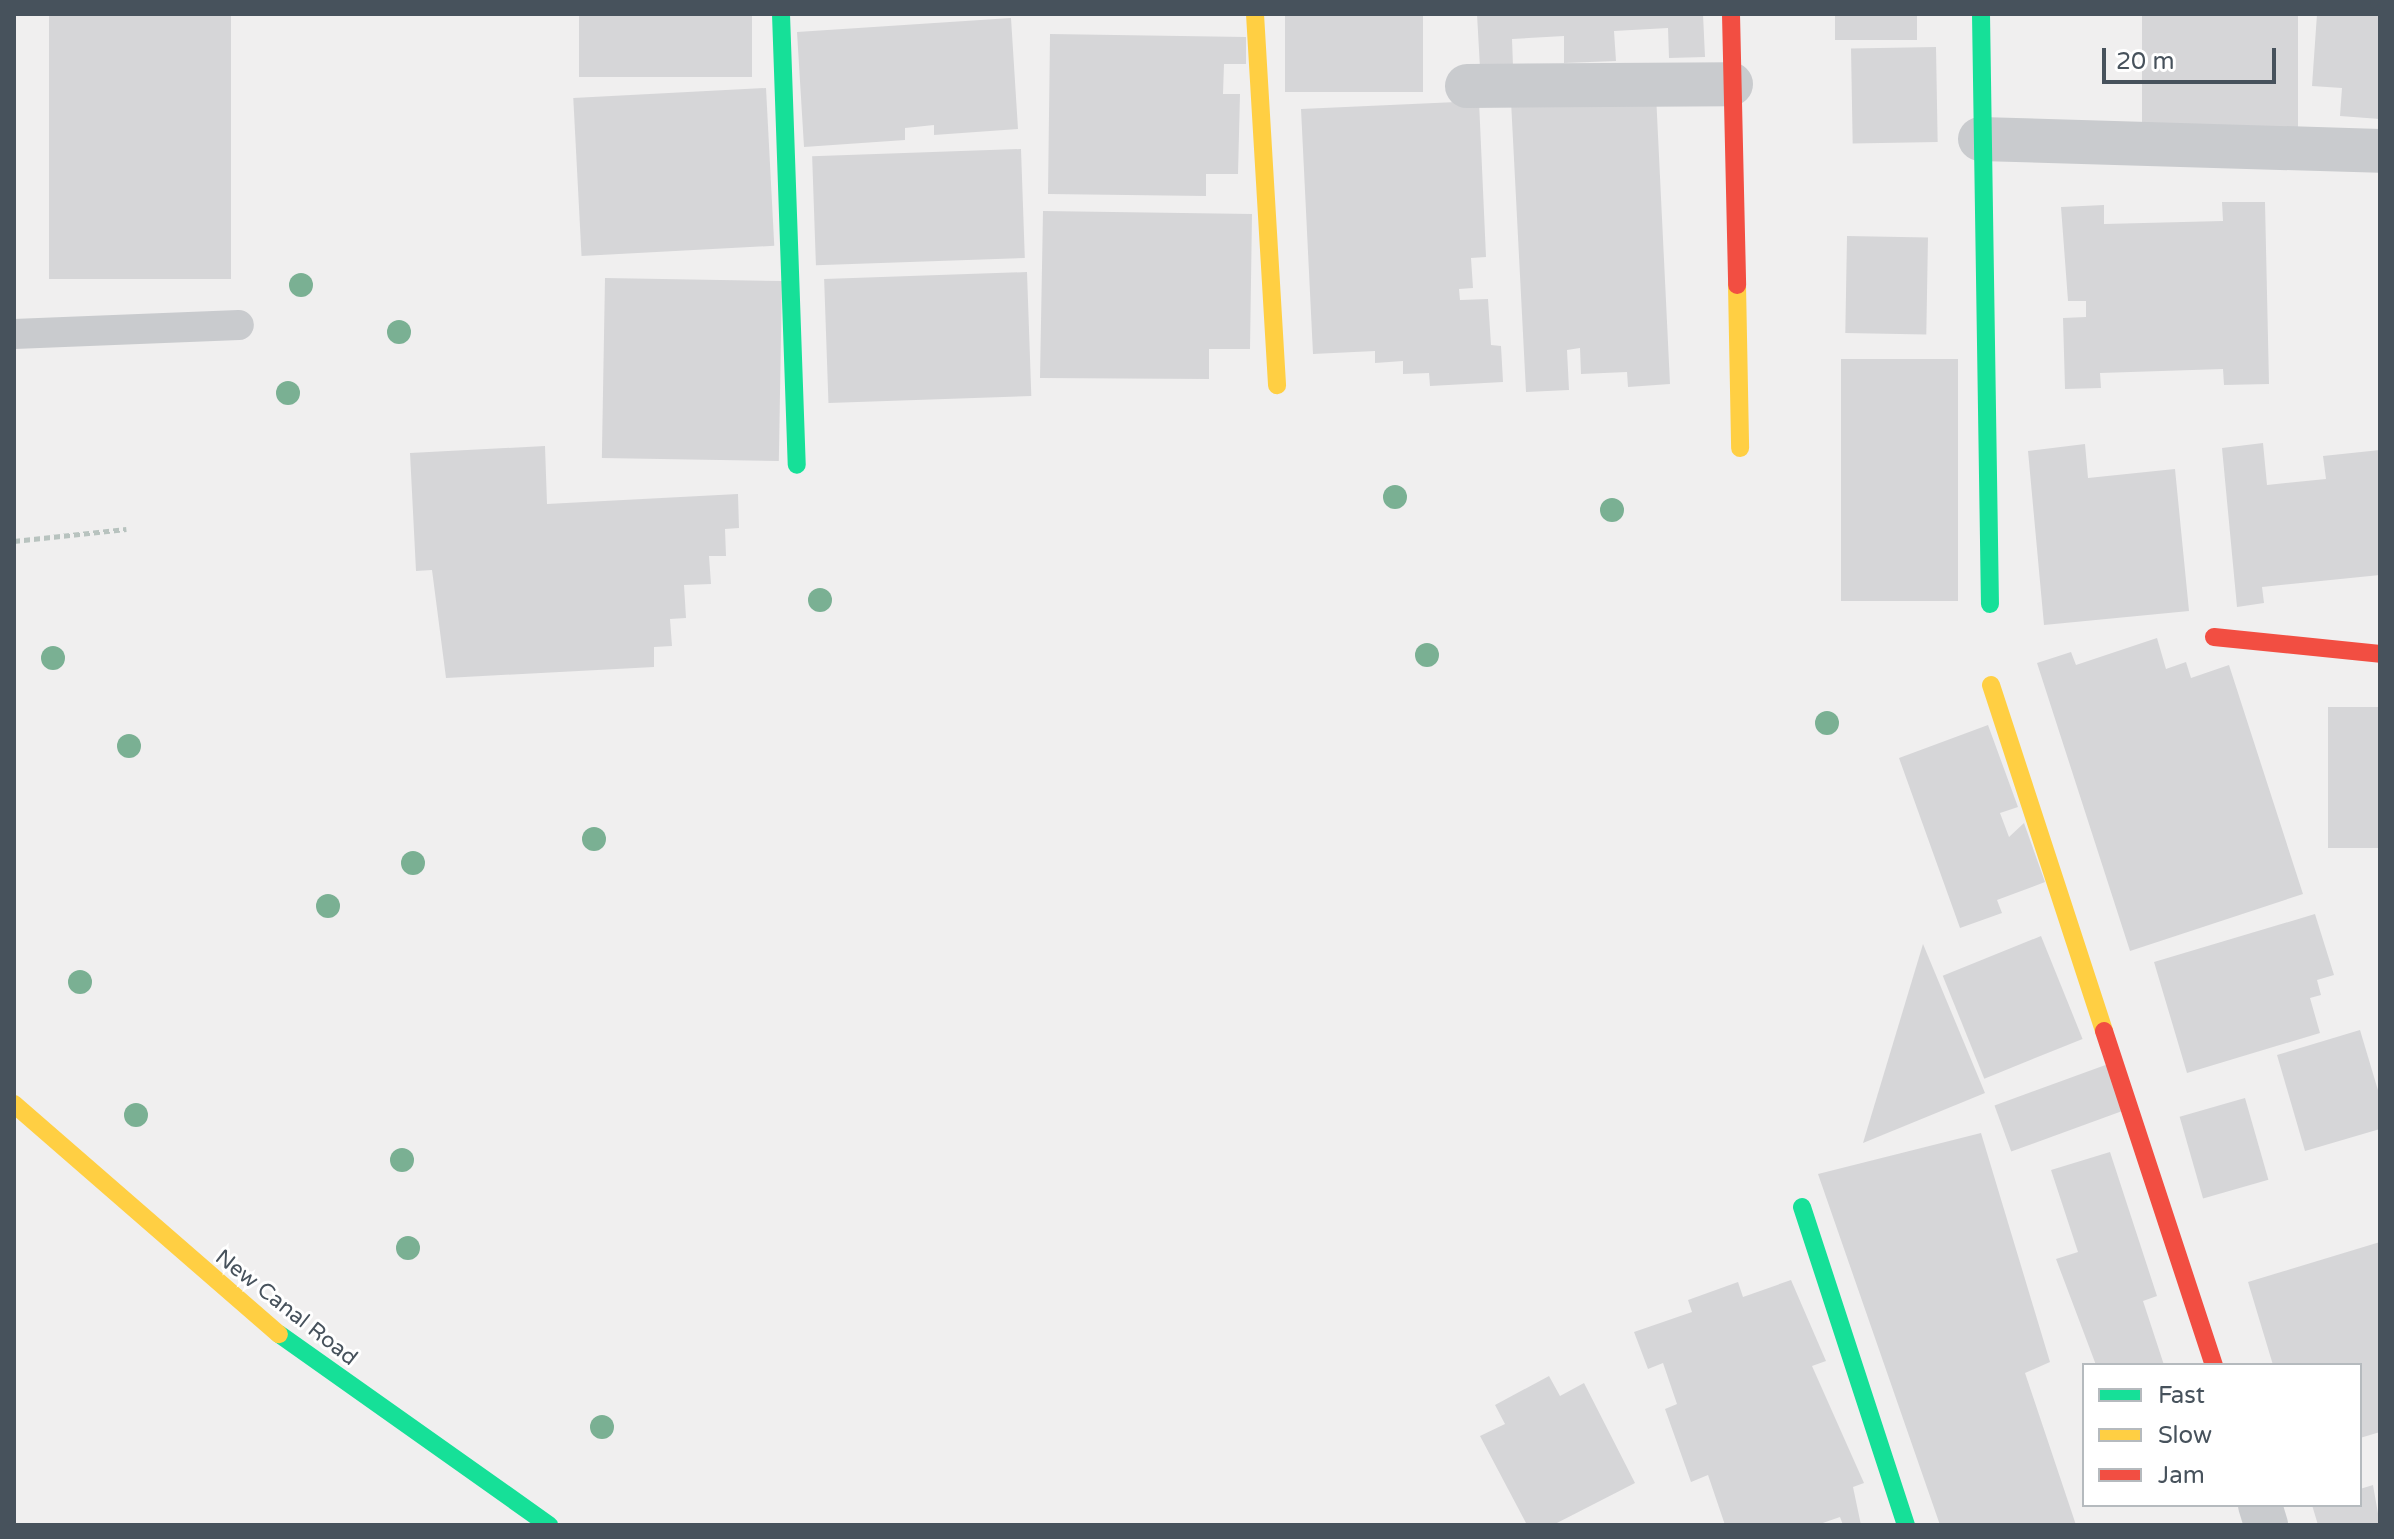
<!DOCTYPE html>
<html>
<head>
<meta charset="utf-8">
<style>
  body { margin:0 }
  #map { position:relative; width:2394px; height:1539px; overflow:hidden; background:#f0efef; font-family:"Varela Round",sans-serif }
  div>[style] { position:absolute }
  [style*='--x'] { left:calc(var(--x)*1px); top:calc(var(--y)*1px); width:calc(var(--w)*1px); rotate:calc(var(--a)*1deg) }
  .building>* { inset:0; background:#d6d6d8; transform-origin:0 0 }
  .path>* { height:5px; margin-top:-2.5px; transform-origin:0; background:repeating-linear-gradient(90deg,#b8c3bf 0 6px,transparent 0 10px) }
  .lane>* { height:30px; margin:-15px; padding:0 15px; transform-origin:15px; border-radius:15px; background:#c9cbce }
  .street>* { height:44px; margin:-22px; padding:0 22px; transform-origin:22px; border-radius:22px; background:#c9cbce }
  .fast>* { height:18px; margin:-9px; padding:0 9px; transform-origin:9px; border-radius:9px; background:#16e098 }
  .slow>* { height:18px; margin:-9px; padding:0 9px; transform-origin:9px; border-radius:9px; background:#ffcf43 }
  .jam>* { height:18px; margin:-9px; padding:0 9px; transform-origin:9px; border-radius:9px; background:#f24e42 }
  .trees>* { width:24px; height:24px; margin:-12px; border-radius:50%; background:#7ab093 }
  span { translate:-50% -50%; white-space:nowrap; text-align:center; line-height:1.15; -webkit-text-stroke:6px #fff; paint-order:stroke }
  .street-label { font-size:22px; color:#47525c }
  .frame { position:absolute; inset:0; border:16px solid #47525c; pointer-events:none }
  .legend { position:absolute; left:2082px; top:1363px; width:280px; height:144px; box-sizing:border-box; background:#fff; border:2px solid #b5babe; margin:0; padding:10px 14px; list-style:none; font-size:24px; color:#47525c }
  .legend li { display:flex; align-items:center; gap:16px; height:40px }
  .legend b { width:40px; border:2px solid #b5babe }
  .scale { position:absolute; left:2102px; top:48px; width:174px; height:36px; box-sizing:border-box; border:4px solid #47525c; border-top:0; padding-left:10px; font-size:24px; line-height:28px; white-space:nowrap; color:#47525c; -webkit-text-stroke:6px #fff; paint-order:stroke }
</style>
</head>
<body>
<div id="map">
  <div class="building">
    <i style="left:49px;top:14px;width:182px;height:265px"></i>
    <i style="left:579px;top:14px;width:173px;height:63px"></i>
    <i style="left:1285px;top:14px;width:138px;height:78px"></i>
    <i style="clip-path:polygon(1477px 14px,1703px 14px,1705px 57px,1669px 58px,1668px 28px,1614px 31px,1616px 61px,1564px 63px,1564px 36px,1512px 39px,1513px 66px,1480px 68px)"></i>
    <i style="left:1835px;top:14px;width:82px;height:26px"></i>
    <i style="left:2142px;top:14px;width:156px;height:113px"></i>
    <i style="clip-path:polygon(2317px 14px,2380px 14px,2380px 119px,2340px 116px,2342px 88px,2312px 86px)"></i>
    <i style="clip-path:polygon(1011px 18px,1018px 129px,934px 135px,934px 125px,905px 128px,905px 140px,804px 147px,797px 32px)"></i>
    <i style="clip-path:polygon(1050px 34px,1246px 37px,1246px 64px,1224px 64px,1223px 94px,1240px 94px,1238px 174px,1206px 174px,1206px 196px,1048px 194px)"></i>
    <i style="left:1936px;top:47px;width:95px;height:85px;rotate:89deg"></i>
    <i style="left:766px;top:88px;width:158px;height:193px;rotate:87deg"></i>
    <i style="clip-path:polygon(1656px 94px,1670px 384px,1628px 387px,1627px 372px,1581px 374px,1580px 348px,1567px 350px,1569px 390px,1526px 392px,1511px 101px)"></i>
    <i style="clip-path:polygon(1479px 101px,1486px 257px,1471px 258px,1473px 288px,1459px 289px,1460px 300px,1488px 299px,1491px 345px,1501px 346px,1503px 382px,1430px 386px,1429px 373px,1403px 374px,1403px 361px,1375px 363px,1375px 351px,1313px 354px,1301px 109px)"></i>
    <i style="left:1021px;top:149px;width:109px;height:209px;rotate:88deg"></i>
    <i style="clip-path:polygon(2222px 202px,2265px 202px,2269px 384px,2224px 385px,2223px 369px,2100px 373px,2101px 388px,2065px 389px,2063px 318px,2086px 317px,2086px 301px,2068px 301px,2061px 207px,2104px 205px,2104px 224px,2223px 221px)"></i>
    <i style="clip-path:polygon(1043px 211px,1252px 214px,1250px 349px,1209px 349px,1209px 379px,1040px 378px)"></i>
    <i style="left:1847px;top:236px;width:81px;height:97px;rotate:1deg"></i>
    <i style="left:1027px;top:272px;width:124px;height:203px;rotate:88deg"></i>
    <i style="left:605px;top:278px;width:177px;height:180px;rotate:1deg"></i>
    <i style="left:1841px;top:359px;width:117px;height:242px"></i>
    <i style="clip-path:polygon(2263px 443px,2267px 485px,2326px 479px,2323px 456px,2380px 450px,2380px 575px,2262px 587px,2264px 603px,2237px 607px,2222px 448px)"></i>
    <i style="clip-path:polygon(2085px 444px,2088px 478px,2175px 469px,2189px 611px,2044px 625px,2028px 451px)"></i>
    <i style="clip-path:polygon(545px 446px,547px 504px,738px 494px,739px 528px,725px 529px,726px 556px,709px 556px,711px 584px,684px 585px,686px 618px,670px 619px,672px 646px,654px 647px,654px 667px,446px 678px,432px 570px,416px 571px,410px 453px)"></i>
    <i style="clip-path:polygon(2157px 638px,2166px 669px,2186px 662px,2191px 678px,2229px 665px,2303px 894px,2130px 951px,2037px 663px,2071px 652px,2076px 665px)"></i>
    <i style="left:2380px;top:707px;width:141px;height:52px;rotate:90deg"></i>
    <i style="clip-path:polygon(1988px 725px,2018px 807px,2000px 813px,2009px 837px,2024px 823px,2045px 882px,1997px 900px,2002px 913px,1960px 928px,1899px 758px)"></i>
    <i style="clip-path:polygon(2315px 914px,2334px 975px,2317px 980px,2321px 995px,2310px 998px,2320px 1033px,2187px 1073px,2154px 962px)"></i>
    <i style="left:2041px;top:936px;width:111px;height:106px;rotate:68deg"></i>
    <i style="clip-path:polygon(1923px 944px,1985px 1093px,1863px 1143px)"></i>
    <i style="clip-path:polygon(2360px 1030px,2380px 1097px,2380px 1129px,2305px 1151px,2277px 1055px)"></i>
    <i style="left:2111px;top:1063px;width:49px;height:124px;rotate:70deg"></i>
    <i style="left:2245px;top:1098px;width:85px;height:68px;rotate:74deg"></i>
    <i style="clip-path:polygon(1981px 1133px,2050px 1362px,2025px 1373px,2076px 1525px,1940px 1525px,1818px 1174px)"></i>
    <i style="clip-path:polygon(2110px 1152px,2157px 1296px,2143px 1301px,2164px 1365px,2096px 1365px,2056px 1259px,2078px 1252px,2051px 1170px)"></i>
    <i style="clip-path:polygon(2380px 1242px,2380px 1432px,2360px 1438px,2360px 1365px,2273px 1365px,2248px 1282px)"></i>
    <i style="clip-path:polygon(1791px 1280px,1826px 1361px,1812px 1366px,1864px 1483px,1853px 1487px,1861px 1525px,1843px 1525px,1840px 1517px,1817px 1525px,1725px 1525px,1708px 1475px,1691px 1482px,1665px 1409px,1677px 1404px,1663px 1363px,1648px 1369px,1634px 1332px,1692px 1312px,1688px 1300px,1738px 1282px,1743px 1297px)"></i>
    <i style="clip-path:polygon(1549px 1376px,1560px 1396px,1584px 1383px,1635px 1483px,1553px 1525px,1527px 1525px,1480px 1436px,1505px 1424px,1495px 1405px)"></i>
    <i style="clip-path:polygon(2373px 1485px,2380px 1525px,2318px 1525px,2312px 1505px,2360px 1505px,2360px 1489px)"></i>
  </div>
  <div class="path">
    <i style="--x:14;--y:541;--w:113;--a:-6.1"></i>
  </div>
  <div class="lane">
    <i style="--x:14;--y:334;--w:225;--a:-2.3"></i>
  </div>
  <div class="street">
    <i style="--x:1467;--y:86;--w:264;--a:-0.4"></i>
    <i style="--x:1980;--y:139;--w:400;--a:1.7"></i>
    <i style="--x:2260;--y:1505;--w:21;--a:73"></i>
  </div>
  <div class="fast">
    <i style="--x:781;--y:14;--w:451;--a:88"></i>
    <i style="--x:1981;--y:14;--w:590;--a:89.13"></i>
    <i style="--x:1802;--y:1207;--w:335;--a:71.9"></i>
    <i style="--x:279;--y:1334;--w:331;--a:35.3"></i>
  </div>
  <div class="slow">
    <i style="--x:1255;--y:14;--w:372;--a:86.6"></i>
    <i style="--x:1737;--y:285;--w:163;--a:88.9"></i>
    <i style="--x:1991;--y:685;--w:364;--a:71.9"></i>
    <i style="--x:14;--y:1104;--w:351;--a:41"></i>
  </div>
  <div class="jam">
    <i style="--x:1731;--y:14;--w:271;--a:88.7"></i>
    <i style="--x:2214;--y:637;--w:167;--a:5.8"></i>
    <i style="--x:2104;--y:1031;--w:352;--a:71.8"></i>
  </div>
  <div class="trees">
    <i style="left:301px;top:285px"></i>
    <i style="left:399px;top:332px"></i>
    <i style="left:288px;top:393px"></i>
    <i style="left:1395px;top:497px"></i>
    <i style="left:1612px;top:510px"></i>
    <i style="left:820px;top:600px"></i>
    <i style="left:1427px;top:655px"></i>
    <i style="left:53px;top:658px"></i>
    <i style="left:1827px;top:723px"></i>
    <i style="left:129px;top:746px"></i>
    <i style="left:594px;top:839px"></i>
    <i style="left:413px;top:863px"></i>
    <i style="left:328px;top:906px"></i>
    <i style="left:80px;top:982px"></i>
    <i style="left:136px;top:1115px"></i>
    <i style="left:402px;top:1160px"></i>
    <i style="left:408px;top:1248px"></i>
    <i style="left:602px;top:1427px"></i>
  </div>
  <div class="street-label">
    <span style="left:286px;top:1308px;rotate:38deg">New Canal Road</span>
  </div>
  <div class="frame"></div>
  <ul class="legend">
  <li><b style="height:10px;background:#16e098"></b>Fast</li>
  <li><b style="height:10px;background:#ffcf43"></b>Slow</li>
  <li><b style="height:10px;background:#f24e42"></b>Jam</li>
  </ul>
  <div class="scale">20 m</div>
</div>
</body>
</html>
